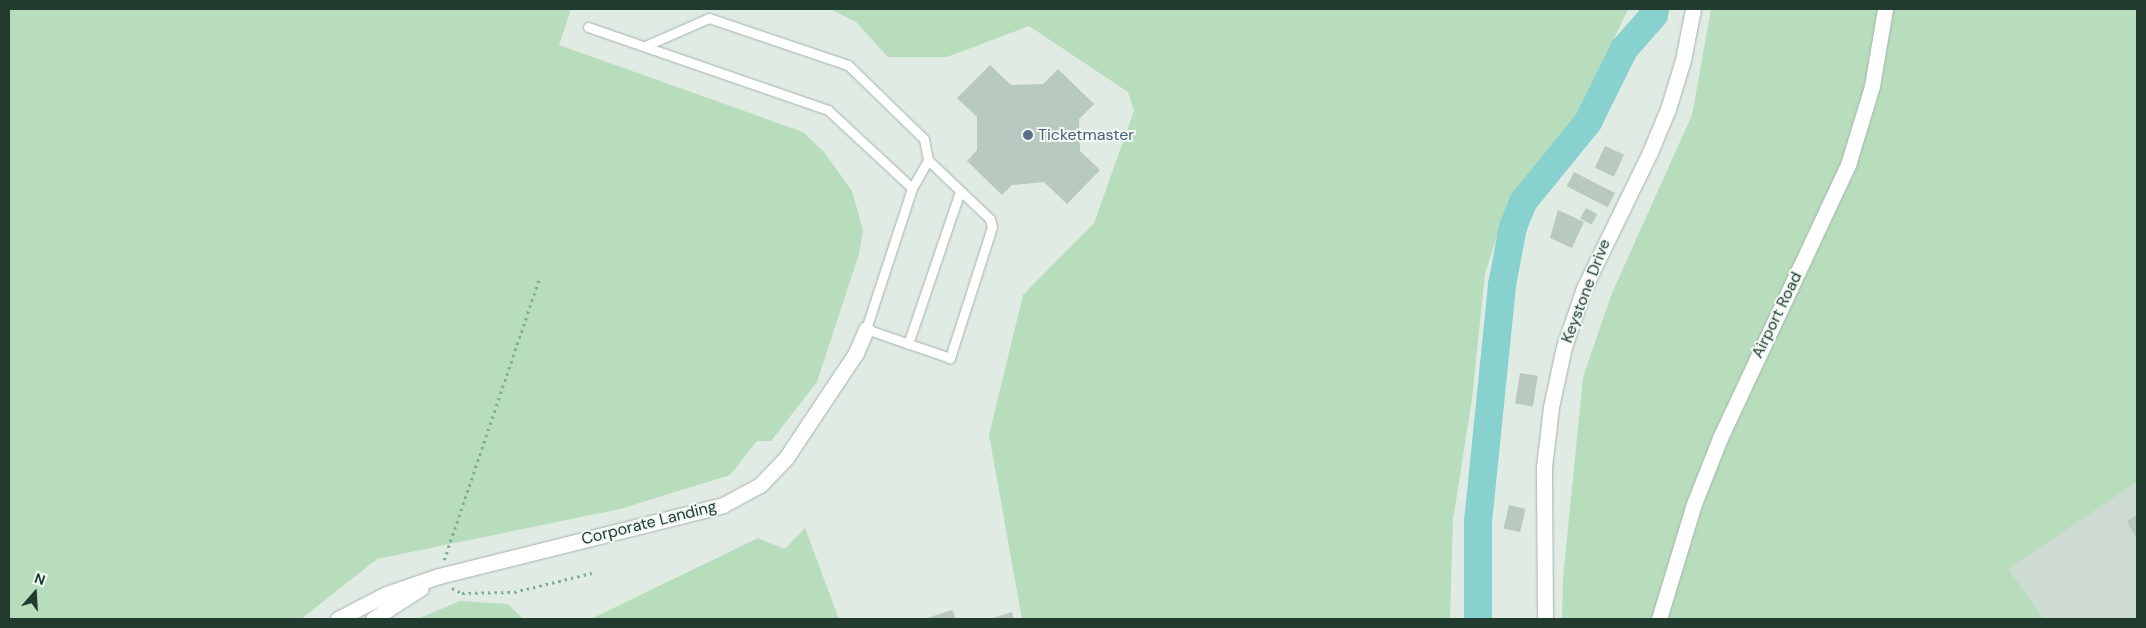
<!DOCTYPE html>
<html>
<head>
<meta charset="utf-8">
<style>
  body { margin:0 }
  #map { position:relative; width:2146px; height:628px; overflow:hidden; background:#e0ebe4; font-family:"DM Sans",sans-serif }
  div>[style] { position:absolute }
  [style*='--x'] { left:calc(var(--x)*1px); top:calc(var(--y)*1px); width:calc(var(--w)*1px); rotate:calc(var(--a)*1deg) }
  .built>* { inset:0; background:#cedbd3 }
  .green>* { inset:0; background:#b8ddbc }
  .river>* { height:28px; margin:-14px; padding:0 14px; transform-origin:14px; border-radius:14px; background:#87d1cf }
  .building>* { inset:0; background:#b8c9bf; transform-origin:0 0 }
  .path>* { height:2.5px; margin-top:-1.25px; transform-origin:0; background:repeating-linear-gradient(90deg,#80af98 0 2.5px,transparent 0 6.5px) }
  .roads { filter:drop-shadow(0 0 1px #a3b3aa) drop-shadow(0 0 1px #a3b3aa) }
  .lane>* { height:9px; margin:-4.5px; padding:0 4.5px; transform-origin:4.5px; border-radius:4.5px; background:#fff }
  .street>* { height:15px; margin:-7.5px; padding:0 7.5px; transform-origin:7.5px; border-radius:7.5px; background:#fff }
  .secondary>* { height:15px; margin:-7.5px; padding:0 7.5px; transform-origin:7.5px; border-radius:7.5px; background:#fff }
  .dots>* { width:14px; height:14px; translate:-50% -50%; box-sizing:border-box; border:2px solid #f0f8f3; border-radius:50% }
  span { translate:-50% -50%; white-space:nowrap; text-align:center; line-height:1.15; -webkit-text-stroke:4px #f0f8f3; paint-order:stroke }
  .service-label { font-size:16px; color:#4e5e75 }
  .left { translate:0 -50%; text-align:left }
  .street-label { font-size:16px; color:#213b2f }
  .frame { position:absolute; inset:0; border:10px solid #213b2f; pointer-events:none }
  .north { position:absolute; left:10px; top:568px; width:50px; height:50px; -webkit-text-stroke:4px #f0f8f3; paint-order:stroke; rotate:19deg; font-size:14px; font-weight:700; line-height:20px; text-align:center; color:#213b2f }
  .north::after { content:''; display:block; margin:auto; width:18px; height:22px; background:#213b2f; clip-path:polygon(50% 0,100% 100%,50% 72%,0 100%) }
</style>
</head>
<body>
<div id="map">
  <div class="built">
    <i style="clip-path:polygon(2137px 482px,2137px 619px,2044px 619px,2007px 569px)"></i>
  </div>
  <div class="green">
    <i style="clip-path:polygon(9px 9px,571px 9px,559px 45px,803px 132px,824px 152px,852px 191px,863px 230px,859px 254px,817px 382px,771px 441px,757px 441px,730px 475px,620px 509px,377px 559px,301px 619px,9px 619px)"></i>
    <i style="clip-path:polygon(830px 9px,1628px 9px,1565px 143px,1508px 201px,1485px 274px,1472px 399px,1453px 520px,1450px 619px,1022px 619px,989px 435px,1023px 295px,1094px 223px,1134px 111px,1128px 92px,1029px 26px,947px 57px,888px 57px,856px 22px)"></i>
    <i style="clip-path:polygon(1711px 9px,2137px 9px,2137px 482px,2008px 569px,2044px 619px,1562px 619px,1563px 577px,1583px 377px,1612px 293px,1692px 115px)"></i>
    <i style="clip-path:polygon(805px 528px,839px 619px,591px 619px,758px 538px,785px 549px)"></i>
    <i style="clip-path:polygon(460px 601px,508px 604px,523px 619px,417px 619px)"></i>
  </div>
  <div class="river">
    <i style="--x:1478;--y:619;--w:97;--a:-90"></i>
    <i style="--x:1478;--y:522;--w:238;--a:-84.2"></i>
    <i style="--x:1502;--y:285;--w:59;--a:-79.3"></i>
    <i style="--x:1513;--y:227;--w:27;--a:-68"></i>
    <i style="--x:1523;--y:202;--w:103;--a:-50.9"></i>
    <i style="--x:1588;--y:122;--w:81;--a:-63.7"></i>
    <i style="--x:1624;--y:49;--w:45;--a:-48.6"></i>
    <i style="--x:1654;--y:15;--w:6;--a:-81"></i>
  </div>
  <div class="building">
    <i style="clip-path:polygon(990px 65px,1011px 85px,1043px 84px,1058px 69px,1094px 104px,1079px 119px,1080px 151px,1100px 170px,1067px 204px,1044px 182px,1012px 185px,1002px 195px,967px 161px,977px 150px,977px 117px,957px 98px)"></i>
    <i style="left:1605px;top:146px;width:21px;height:24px;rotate:25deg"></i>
    <i style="left:1574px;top:172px;width:46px;height:16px;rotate:27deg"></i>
    <i style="left:1586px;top:208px;width:13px;height:12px;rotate:29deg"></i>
    <i style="clip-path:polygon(1558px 210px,1584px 222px,1572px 248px,1550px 238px)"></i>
    <i style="left:1520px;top:373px;width:18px;height:31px;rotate:9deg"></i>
    <i style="left:1509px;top:505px;width:17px;height:24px;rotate:13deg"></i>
    <i style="clip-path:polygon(2137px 515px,2137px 540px,2127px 521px)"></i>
    <i style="clip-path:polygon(952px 610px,956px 619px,924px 619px)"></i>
    <i style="clip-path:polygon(1012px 612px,1014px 619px,990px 619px)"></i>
  </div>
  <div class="path">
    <i style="--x:444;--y:560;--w:297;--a:-71.3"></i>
    <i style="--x:452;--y:588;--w:11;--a:27"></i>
    <i style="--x:462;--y:593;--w:52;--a:-1.1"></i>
    <i style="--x:514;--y:592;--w:80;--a:-13.7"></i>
  </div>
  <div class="roads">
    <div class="lane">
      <i style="--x:588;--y:27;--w:254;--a:19.1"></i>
      <i style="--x:828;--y:110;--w:115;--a:42.9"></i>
      <i style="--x:645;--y:46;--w:70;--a:-23.6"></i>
      <i style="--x:709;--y:18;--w:147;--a:18.7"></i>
      <i style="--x:848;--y:65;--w:106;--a:44.2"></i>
      <i style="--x:924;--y:139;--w:21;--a:79"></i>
      <i style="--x:928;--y:160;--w:86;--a:43.6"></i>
      <i style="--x:990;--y:219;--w:8;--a:76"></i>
      <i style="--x:992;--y:227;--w:138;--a:107.8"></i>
      <i style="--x:950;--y:358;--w:89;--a:-161"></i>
      <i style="--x:866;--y:329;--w:148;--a:-71.9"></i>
      <i style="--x:912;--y:188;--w:32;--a:-60"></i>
      <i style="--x:908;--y:344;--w:162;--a:-71.2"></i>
    </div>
    <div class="street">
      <i style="--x:338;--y:619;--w:54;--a:-27.5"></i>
      <i style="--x:386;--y:594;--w:56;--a:-18.8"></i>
      <i style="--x:439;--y:576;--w:293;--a:-14"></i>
      <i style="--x:723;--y:505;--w:42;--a:-28.4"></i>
      <i style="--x:760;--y:485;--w:37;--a:-46"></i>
      <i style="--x:786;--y:458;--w:126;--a:-56.3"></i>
      <i style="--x:856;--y:353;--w:26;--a:-67"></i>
      <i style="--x:373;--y:619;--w:57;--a:-32.9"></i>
    </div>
    <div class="secondary">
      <i style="--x:1545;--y:619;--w:152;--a:-90.4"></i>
      <i style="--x:1544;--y:467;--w:60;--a:-83.3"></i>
      <i style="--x:1551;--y:407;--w:61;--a:-77.8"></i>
      <i style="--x:1564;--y:347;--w:62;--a:-71.3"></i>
      <i style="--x:1584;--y:288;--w:151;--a:-64.1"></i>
      <i style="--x:1650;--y:152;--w:47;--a:-67.3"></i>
      <i style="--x:1668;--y:109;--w:51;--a:-73"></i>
      <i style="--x:1683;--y:60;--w:52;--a:-78.9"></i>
      <i style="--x:1659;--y:619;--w:120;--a:-73.1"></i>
      <i style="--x:1694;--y:504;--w:71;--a:-68.5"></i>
      <i style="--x:1720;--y:438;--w:302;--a:-64.9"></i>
      <i style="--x:1848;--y:165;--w:83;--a:-73.1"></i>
      <i style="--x:1872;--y:86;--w:78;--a:-80.4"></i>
    </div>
  </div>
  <div class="dots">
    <i style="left:1028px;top:135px;background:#5c6f8a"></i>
  </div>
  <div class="service-label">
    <span class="left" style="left:1038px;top:135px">Ticketmaster</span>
  </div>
  <div class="street-label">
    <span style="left:1586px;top:291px;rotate:-69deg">Keystone Drive</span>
    <span style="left:1777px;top:315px;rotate:-64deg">Airport Road</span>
    <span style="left:649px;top:523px;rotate:-14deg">Corporate Landing</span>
  </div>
  <div class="frame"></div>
  <div class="north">N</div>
</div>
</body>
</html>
